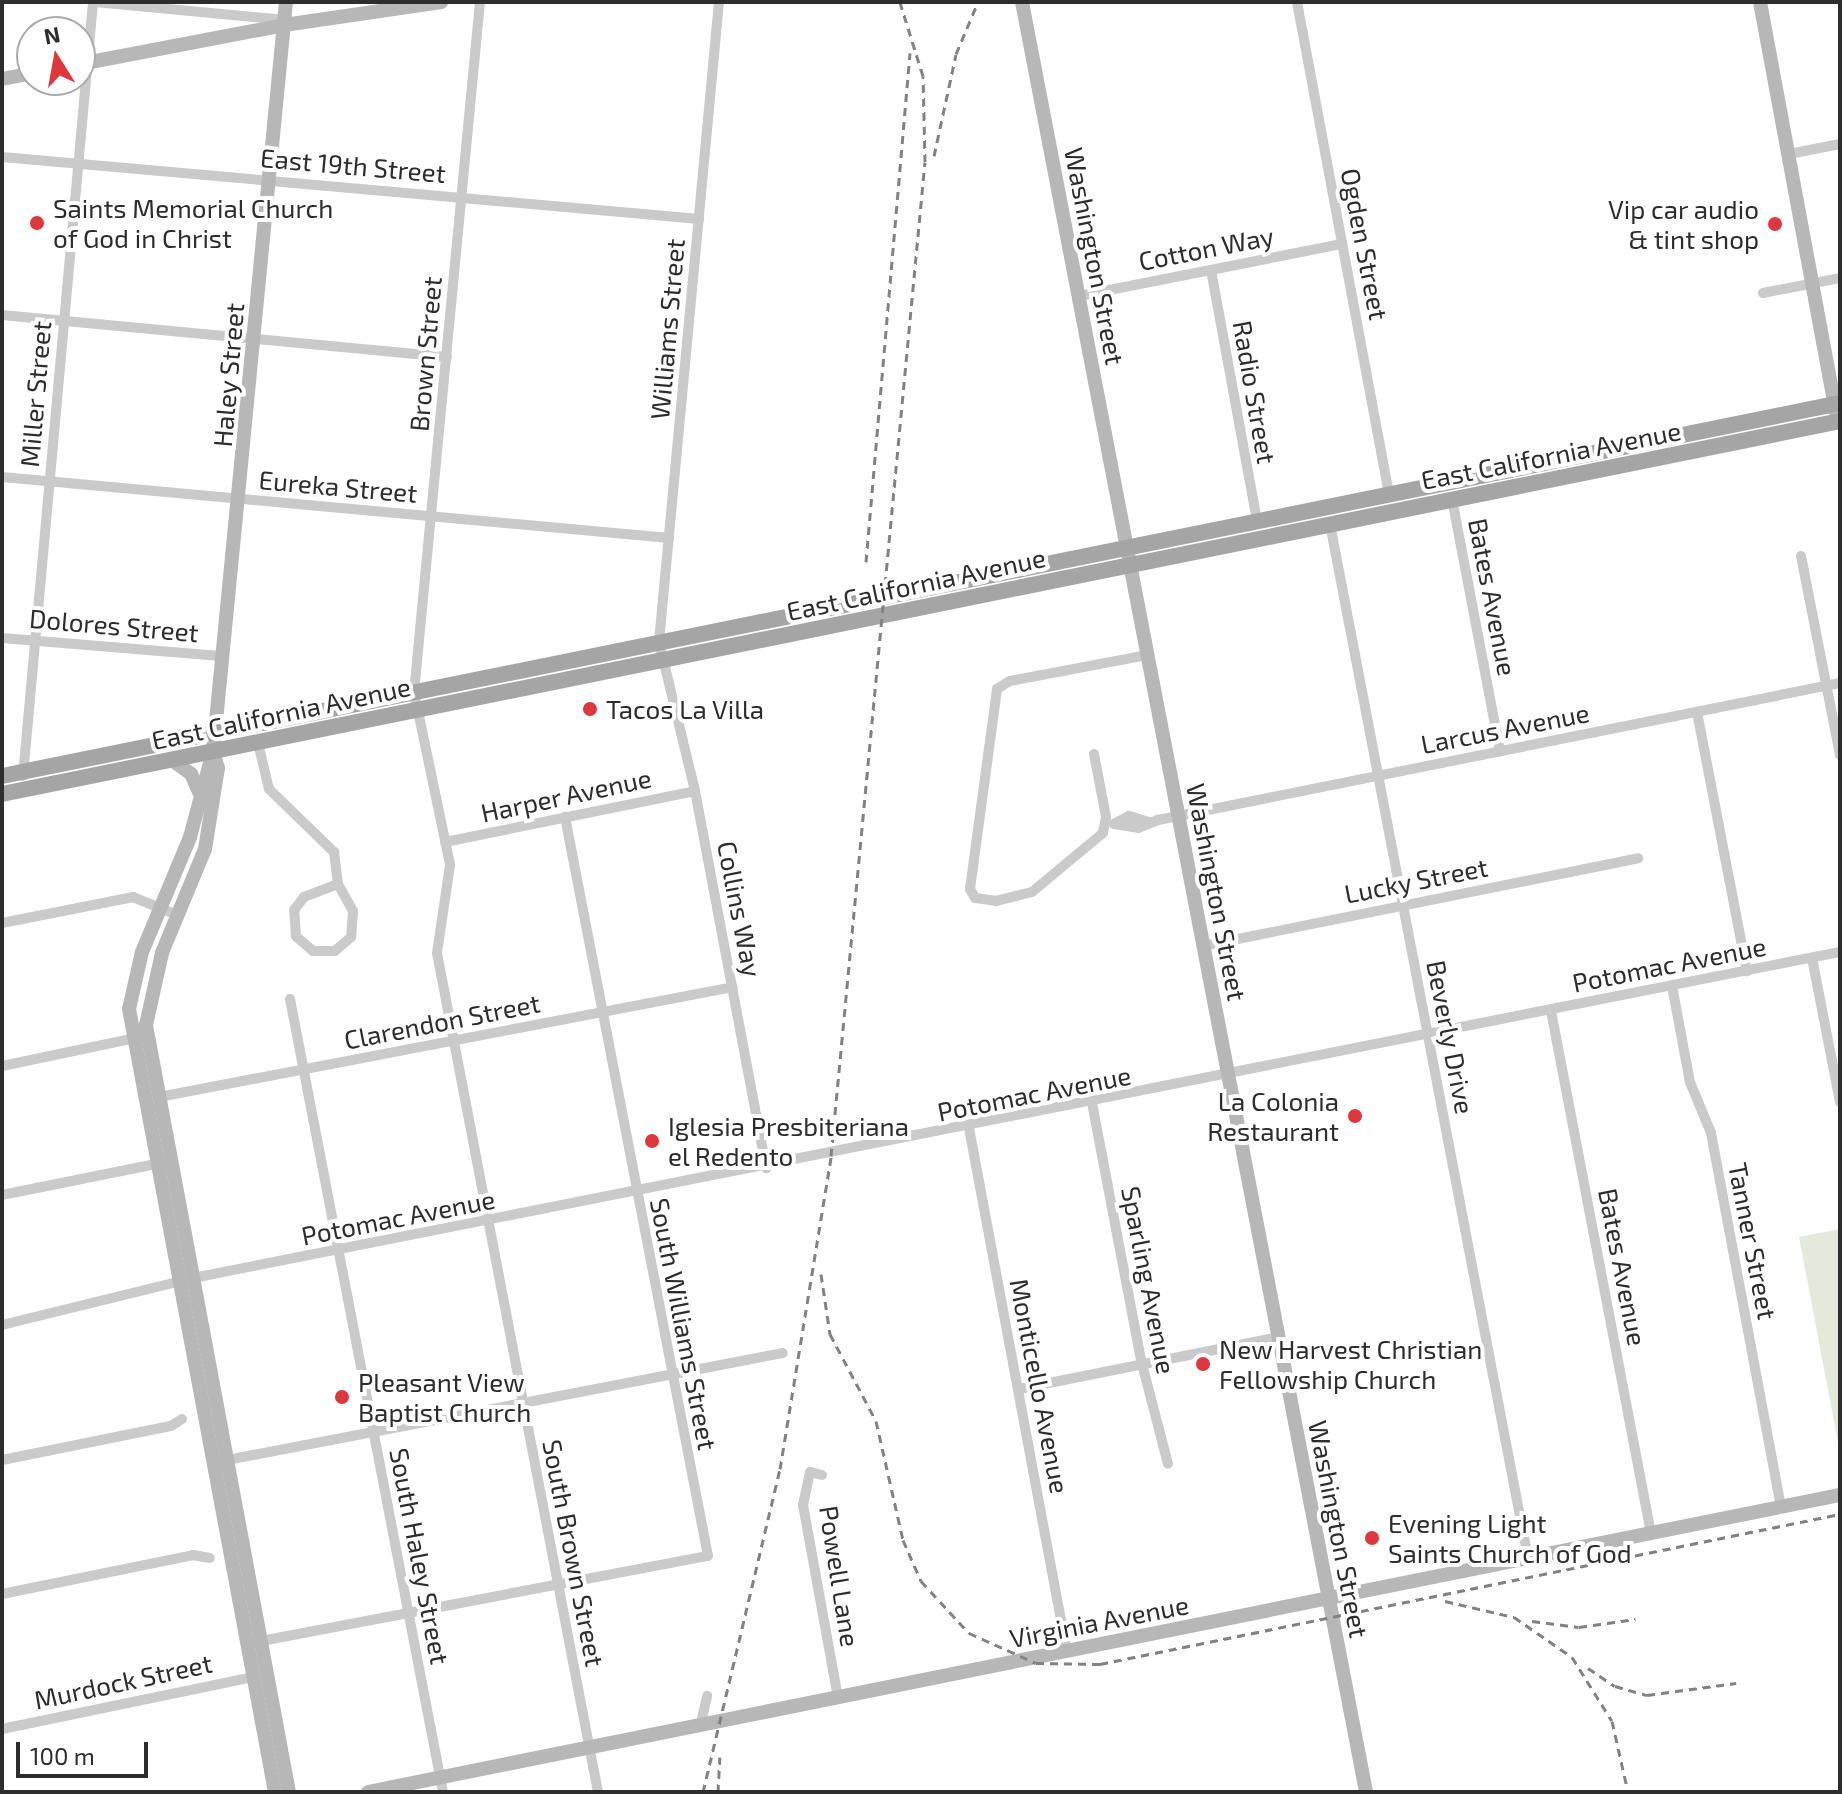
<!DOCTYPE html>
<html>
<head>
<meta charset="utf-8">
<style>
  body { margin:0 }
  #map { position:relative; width:1842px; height:1794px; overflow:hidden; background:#fff; font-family:"Exo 2",sans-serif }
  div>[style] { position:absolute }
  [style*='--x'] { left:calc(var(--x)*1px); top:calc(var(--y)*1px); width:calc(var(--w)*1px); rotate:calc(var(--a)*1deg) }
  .green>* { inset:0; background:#e3eadc }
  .street>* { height:10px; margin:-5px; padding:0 5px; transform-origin:5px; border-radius:5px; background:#cacaca }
  .secondary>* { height:14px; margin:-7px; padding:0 7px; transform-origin:7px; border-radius:7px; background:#b7b7b7 }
  .primary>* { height:16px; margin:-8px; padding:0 8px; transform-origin:8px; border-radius:8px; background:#a5a5a5 }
  .rail>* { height:3px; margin-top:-1.5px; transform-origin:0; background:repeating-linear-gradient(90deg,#828282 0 8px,transparent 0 14px) }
  .dots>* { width:22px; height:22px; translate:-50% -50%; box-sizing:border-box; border:4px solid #fff; border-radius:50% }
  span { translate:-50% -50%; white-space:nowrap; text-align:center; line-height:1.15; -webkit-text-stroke:8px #fff; paint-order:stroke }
  .street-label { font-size:26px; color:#2d2d2d }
  .poi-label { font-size:26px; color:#2d2d2d }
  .left { translate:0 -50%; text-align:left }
  .right { translate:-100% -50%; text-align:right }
  .frame { position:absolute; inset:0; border:4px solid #2d2d2d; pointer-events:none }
  .north { position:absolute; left:16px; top:16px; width:80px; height:80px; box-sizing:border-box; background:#fff; border:2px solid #ababab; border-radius:50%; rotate:349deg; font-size:22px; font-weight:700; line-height:32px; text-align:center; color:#2d2d2d }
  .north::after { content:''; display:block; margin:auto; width:28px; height:36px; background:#dc383e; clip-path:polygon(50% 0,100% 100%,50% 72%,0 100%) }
  .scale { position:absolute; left:16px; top:1742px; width:132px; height:36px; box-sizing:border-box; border:4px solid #2d2d2d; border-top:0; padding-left:10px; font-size:24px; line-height:28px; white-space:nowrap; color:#2d2d2d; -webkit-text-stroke:6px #fff; paint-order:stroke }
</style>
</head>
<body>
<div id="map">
  <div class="green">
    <i style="clip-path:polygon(1840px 1229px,1840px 1453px,1799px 1237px)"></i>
  </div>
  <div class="street">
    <i style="--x:95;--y:2;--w:181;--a:5.4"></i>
    <i style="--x:275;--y:19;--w:11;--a:34"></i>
    <i style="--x:480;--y:2;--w:693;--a:95.46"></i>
    <i style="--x:414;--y:692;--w:177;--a:78.2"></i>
    <i style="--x:450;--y:865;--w:89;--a:98.4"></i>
    <i style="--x:437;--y:953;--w:854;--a:79.14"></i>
    <i style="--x:719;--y:2;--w:643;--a:95.36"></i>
    <i style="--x:659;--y:642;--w:153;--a:76.4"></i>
    <i style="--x:695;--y:791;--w:384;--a:79.3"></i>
    <i style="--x:1297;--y:2;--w:501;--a:79.41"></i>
    <i style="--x:1789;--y:154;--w:52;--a:-11.1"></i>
    <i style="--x:2;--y:157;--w:700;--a:5.08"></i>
    <i style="--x:1211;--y:270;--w:255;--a:79.6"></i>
    <i style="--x:1763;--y:293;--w:78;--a:-11"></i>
    <i style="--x:1079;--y:296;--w:268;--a:-11.2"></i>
    <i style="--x:2;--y:315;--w:447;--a:5.4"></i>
    <i style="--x:2;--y:477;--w:670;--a:5.23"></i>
    <i style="--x:1452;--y:499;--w:257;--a:79.2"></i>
    <i style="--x:1330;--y:524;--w:1053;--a:79.16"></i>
    <i style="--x:1801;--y:556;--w:203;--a:78.9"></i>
    <i style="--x:2;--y:638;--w:222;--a:4.7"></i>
    <i style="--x:1697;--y:712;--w:264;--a:79.1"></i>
    <i style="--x:258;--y:743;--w:47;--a:76.6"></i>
    <i style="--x:269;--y:789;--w:91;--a:44.1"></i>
    <i style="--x:334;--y:852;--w:32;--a:83"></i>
    <i style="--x:1094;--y:754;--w:64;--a:79.2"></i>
    <i style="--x:1106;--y:817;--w:16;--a:101"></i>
    <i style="--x:1103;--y:833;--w:92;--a:140.3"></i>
    <i style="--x:1032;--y:892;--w:36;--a:166"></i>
    <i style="--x:997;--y:901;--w:22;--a:-172"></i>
    <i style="--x:975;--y:898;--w:10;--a:-119"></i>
    <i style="--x:970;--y:889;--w:202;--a:-82.3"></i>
    <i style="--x:997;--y:689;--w:15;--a:-32"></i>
    <i style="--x:1010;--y:681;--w:139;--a:-10.7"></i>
    <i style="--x:23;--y:776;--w:777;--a:-84.83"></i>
    <i style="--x:1149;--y:822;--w:21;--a:-163"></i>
    <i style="--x:1129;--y:816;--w:17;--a:152"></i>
    <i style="--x:1114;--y:824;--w:24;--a:9"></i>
    <i style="--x:1138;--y:828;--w:22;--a:-22"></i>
    <i style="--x:1158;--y:820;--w:696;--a:-11.36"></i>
    <i style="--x:445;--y:842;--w:255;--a:-11.5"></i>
    <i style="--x:338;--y:884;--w:31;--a:61"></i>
    <i style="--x:353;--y:911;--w:26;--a:94"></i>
    <i style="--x:351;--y:937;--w:21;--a:139"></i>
    <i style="--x:335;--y:951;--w:22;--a:180"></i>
    <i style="--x:313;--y:951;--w:23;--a:-139"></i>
    <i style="--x:296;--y:936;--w:26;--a:-94"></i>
    <i style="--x:294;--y:910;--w:16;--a:-52"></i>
    <i style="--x:304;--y:897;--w:36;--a:-21"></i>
    <i style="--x:2;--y:923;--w:134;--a:-11.2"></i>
    <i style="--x:133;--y:897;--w:48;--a:22.2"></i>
    <i style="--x:1203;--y:946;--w:444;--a:-11.4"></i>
    <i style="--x:1812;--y:958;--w:147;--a:79"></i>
    <i style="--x:1672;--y:986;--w:98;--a:79.4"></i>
    <i style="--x:1690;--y:1082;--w:55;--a:67.6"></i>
    <i style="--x:1711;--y:1133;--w:380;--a:79.4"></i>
    <i style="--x:290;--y:999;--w:808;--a:79.08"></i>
    <i style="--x:1551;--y:1011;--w:531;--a:79.16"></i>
    <i style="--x:2;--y:1066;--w:142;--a:-11.8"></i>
    <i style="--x:159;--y:1097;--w:584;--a:-10.85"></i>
    <i style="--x:1092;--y:1103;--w:266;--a:79.2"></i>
    <i style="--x:1142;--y:1364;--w:103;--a:75.4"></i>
    <i style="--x:969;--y:1128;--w:533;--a:79.41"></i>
    <i style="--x:2;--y:1195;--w:162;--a:-11.4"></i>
    <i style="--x:2;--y:1325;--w:197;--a:-13.8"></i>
    <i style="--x:193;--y:1278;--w:1679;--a:-11.2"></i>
    <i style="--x:1019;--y:1389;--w:265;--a:-11.3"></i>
    <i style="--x:2;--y:1460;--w:172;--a:-11.4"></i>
    <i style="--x:171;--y:1426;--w:13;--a:-32"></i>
    <i style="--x:222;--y:1461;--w:571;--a:-10.9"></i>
    <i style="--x:822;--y:1475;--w:12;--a:-166"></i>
    <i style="--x:810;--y:1472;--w:34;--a:102"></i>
    <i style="--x:803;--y:1505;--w:196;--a:79.7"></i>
    <i style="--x:2;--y:1594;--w:195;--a:-11.5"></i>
    <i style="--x:193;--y:1555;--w:17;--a:10"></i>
    <i style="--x:256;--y:1642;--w:460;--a:-10.8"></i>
    <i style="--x:708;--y:1556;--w:753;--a:-100.95"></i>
    <i style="--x:700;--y:1727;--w:32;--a:-77"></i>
    <i style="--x:2;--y:1729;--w:256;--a:-11.7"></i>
  </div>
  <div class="secondary">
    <i style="--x:1022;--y:2;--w:1823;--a:79.12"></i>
    <i style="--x:1760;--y:2;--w:426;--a:79.5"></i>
    <i style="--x:80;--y:64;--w:208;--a:-10.8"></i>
    <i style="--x:284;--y:25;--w:159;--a:-8.3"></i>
    <i style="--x:2;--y:79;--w:31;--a:-11"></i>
    <i style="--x:213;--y:752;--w:17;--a:73"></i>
    <i style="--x:218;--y:768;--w:82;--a:99.1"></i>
    <i style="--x:205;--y:849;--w:113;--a:112.5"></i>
    <i style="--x:162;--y:953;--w:74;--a:102.5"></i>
    <i style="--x:146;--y:1025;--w:780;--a:79.44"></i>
    <i style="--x:172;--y:760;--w:24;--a:36"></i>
    <i style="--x:191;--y:774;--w:20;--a:66"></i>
    <i style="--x:275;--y:1792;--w:796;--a:-100.56"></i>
    <i style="--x:129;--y:1009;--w:58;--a:-77.2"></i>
    <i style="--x:142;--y:952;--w:125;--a:-67.3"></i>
    <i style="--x:190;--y:837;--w:88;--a:-74.9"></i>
    <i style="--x:213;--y:752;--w:754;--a:-84.44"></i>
    <i style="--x:368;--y:1792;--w:1502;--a:-11.41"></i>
  </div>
  <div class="primary">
    <i style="--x:2;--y:776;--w:1875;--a:-11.47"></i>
    <i style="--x:2;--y:794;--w:1875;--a:-11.47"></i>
  </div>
  <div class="rail">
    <i style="--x:934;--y:156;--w:104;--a:-77.8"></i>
    <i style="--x:956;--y:54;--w:56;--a:-67.1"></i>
    <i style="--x:866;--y:562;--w:511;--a:-85.06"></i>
    <i style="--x:821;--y:1274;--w:61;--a:81.5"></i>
    <i style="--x:830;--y:1334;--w:98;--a:62.1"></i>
    <i style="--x:876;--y:1421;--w:122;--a:77.2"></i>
    <i style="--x:903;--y:1540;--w:45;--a:66.3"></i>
    <i style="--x:921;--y:1581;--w:71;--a:47.3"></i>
    <i style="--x:969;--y:1633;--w:73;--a:24.1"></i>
    <i style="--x:1036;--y:1663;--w:64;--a:0.9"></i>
    <i style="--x:1100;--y:1664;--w:755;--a:-11.46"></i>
    <i style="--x:1445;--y:1601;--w:71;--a:13.1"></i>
    <i style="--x:1514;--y:1617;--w:70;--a:34.6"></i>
    <i style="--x:1572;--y:1657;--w:75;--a:58"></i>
    <i style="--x:1612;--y:1721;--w:73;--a:77.3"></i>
    <i style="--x:1532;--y:1621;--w:47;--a:7.3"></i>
    <i style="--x:1579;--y:1627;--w:57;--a:-8.1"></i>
    <i style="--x:1588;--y:1668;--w:32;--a:34"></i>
    <i style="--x:1615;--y:1686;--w:33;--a:16"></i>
    <i style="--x:1647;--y:1695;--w:90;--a:-7.7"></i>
    <i style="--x:703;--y:1792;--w:332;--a:-76.6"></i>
    <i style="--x:780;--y:1469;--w:317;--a:-80.7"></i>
    <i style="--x:831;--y:1156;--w:998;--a:-84.6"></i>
    <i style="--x:925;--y:162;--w:86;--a:-91.3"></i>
    <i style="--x:923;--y:76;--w:77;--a:-107.3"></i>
    <i style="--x:718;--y:1792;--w:35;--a:-87"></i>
  </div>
  <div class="dots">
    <i style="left:37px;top:223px;background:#dc383e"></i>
    <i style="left:1775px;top:224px;background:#dc383e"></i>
    <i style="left:590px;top:709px;background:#dc383e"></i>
    <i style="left:1355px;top:1116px;background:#dc383e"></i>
    <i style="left:652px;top:1141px;background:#dc383e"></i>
    <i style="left:1203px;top:1364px;background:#dc383e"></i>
    <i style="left:342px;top:1397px;background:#dc383e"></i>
    <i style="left:1372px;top:1538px;background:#dc383e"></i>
  </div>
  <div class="street-label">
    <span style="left:353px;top:165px;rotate:5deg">East 19th Street</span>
    <span style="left:1365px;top:244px;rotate:79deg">Ogden Street</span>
    <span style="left:1206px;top:248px;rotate:-11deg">Cotton Way</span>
    <span style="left:1095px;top:256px;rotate:79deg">Washington Street</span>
    <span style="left:667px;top:329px;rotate:-85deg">Williams Street</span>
    <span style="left:425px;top:354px;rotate:-85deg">Brown Street</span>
    <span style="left:228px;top:375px;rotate:-85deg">Haley Street</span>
    <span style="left:1255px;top:392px;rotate:80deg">Radio Street</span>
    <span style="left:35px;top:394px;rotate:-85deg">Miller Street</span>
    <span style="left:1551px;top:455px;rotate:-11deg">East California Avenue</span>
    <span style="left:338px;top:486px;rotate:5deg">Eureka Street</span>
    <span style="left:916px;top:584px;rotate:-12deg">East California Avenue</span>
    <span style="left:1493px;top:597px;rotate:79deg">Bates Avenue</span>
    <span style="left:114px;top:625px;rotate:5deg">Dolores Street</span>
    <span style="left:281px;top:713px;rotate:-12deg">East California Avenue</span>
    <span style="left:1505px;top:728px;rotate:-11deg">Larcus Avenue</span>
    <span style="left:566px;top:795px;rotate:-12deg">Harper Avenue</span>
    <span style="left:1416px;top:880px;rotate:-11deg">Lucky Street</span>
    <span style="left:1217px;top:892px;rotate:79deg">Washington Street</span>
    <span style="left:740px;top:909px;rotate:79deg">Collins Way</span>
    <span style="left:1669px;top:964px;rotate:-11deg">Potomac Avenue</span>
    <span style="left:442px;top:1021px;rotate:-11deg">Clarendon Street</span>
    <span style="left:1451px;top:1037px;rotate:79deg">Beverly Drive</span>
    <span style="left:1034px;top:1093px;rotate:-11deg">Potomac Avenue</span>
    <span style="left:398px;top:1217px;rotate:-11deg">Potomac Avenue</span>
    <span style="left:1753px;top:1241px;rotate:79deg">Tanner Street</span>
    <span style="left:1623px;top:1267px;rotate:79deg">Bates Avenue</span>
    <span style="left:1149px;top:1280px;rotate:79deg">Sparling Avenue</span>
    <span style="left:684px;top:1324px;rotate:79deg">South Williams Street</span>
    <span style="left:1040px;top:1386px;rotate:79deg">Monticello Avenue</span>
    <span style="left:1339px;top:1529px;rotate:79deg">Washington Street</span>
    <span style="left:574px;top:1553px;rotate:79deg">South Brown Street</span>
    <span style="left:420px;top:1556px;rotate:79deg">South Haley Street</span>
    <span style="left:840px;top:1576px;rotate:81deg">Powell Lane</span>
    <span style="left:1099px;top:1621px;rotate:-11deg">Virginia Avenue</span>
    <span style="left:123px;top:1681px;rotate:-12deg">Murdock Street</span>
  </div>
  <div class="poi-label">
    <span class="left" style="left:53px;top:223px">Saints Memorial Church<br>of God in Christ</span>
    <span class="right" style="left:1759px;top:224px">Vip car audio<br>&amp; tint shop</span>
    <span class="left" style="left:606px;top:709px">Tacos La Villa</span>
    <span class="right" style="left:1339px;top:1116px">La Colonia<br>Restaurant</span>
    <span class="left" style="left:668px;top:1141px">Iglesia Presbiteriana<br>el Redento</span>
    <span class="left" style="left:1219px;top:1364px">New Harvest Christian<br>Fellowship Church</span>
    <span class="left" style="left:358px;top:1397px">Pleasant View<br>Baptist Church</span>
    <span class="left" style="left:1388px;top:1538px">Evening Light<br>Saints Church of God</span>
  </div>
  <div class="frame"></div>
  <div class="north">N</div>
  <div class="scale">100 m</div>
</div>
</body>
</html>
